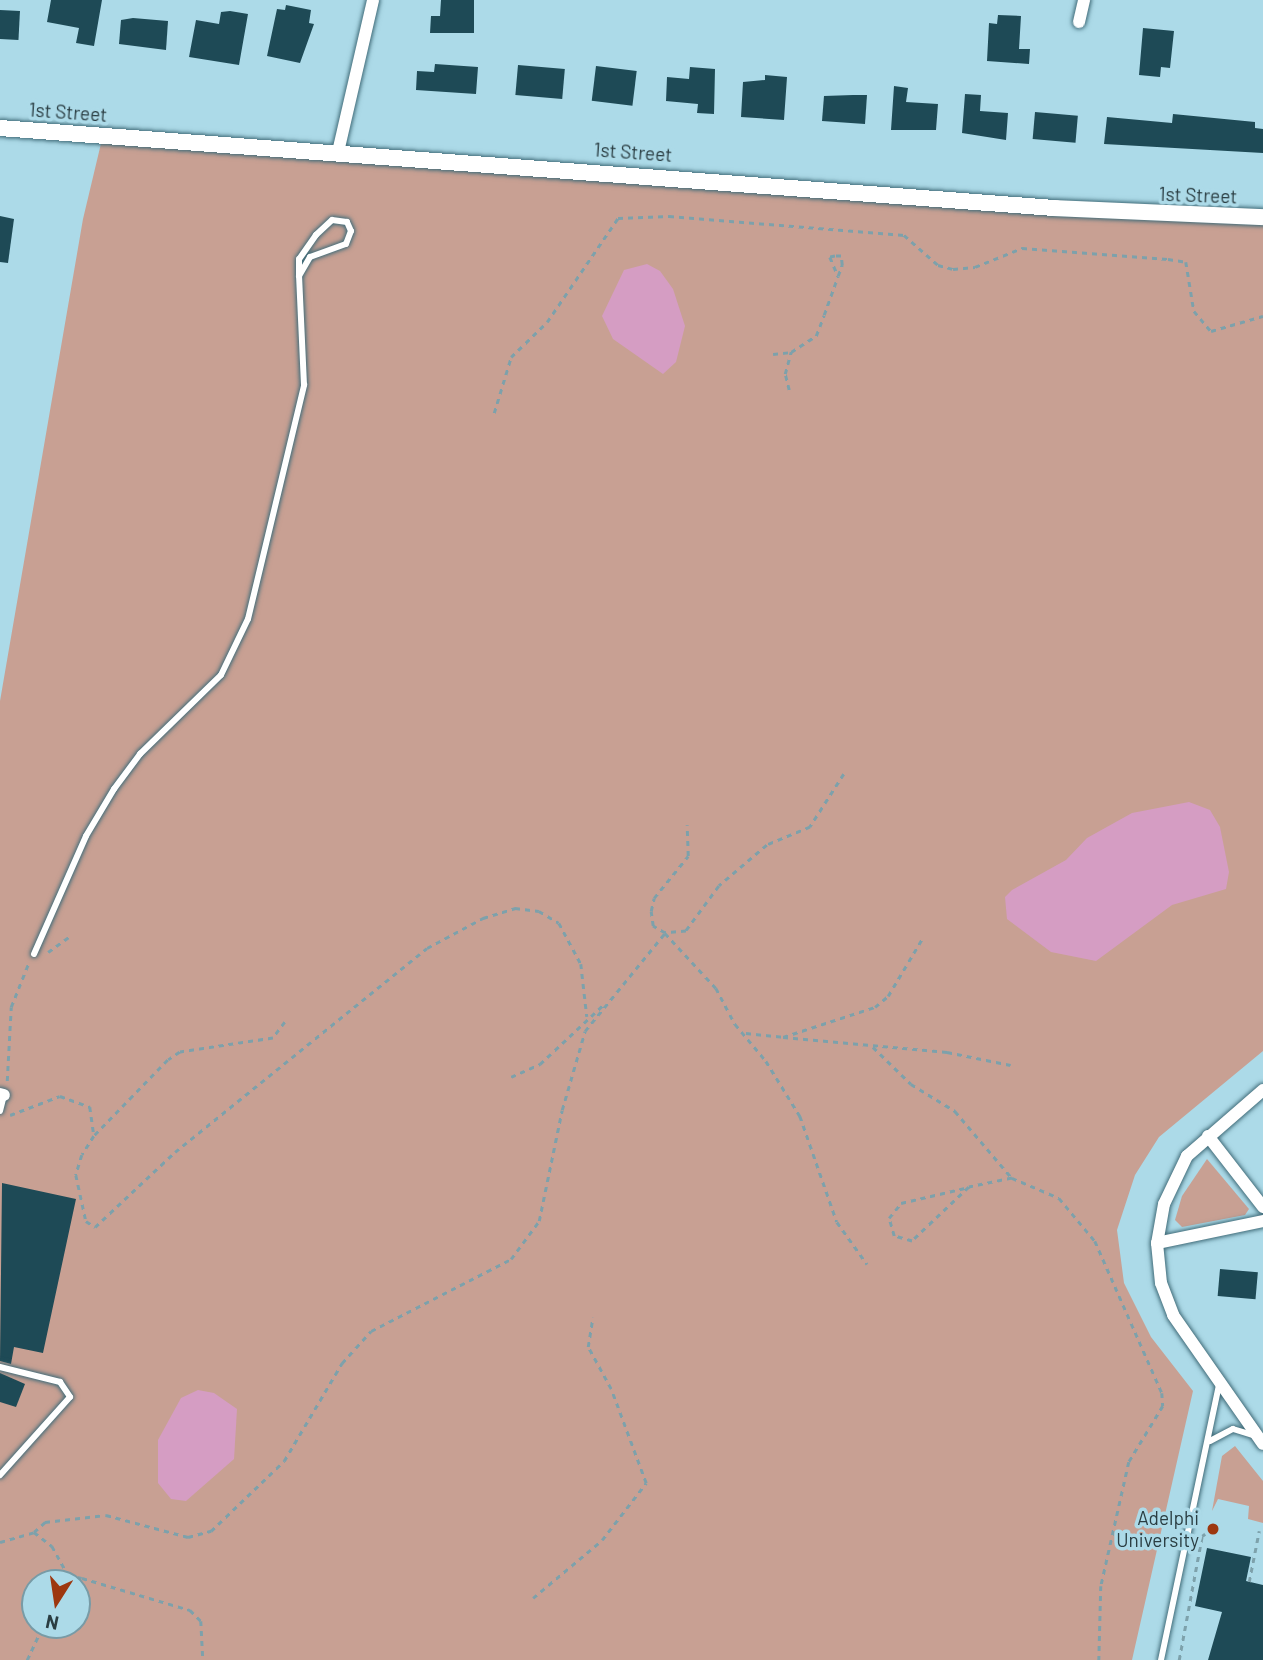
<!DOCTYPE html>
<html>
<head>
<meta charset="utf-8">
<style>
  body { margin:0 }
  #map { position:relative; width:1263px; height:1660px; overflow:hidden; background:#acdae8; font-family:Barlow,sans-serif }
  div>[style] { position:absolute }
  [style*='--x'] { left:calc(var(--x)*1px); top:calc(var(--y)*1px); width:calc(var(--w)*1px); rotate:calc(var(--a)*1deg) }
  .green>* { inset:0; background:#c8a093 }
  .water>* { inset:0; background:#d59dc3 }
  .building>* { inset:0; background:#1e4a56; transform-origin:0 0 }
  .path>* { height:2.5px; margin-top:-1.25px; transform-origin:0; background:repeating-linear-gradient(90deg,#7da1ab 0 5px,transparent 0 10px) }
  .roads { filter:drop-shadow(0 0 2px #416c79) drop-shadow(0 0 2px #416c79) }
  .service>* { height:6px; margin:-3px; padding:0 3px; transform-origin:3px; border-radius:3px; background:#fff }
  .minor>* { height:12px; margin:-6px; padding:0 6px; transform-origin:6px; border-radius:6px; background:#fff }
  .tertiary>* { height:16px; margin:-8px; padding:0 8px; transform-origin:8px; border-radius:8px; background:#fff }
  .dots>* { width:19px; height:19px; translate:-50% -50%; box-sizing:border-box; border:4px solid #acdae8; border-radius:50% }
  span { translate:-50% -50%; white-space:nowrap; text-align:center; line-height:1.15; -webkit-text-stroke:7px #acdae8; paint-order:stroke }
  .street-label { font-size:19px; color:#2a3d42 }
  .poi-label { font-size:19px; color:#2a3d42 }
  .right { translate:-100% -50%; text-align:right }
  .north { position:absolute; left:21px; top:1569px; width:70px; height:70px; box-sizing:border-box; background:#acdae8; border:2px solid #789ba6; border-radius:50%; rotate:192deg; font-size:19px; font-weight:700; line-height:28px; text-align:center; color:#2a3d42 }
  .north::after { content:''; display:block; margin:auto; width:24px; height:32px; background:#9d370f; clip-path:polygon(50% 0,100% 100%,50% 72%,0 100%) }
</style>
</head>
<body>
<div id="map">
  <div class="green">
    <i style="clip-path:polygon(evenodd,103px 135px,1263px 217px,1263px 1051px,1159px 1137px,1135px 1175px,1117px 1230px,1124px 1283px,1151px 1337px,1193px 1391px,1132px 1660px,0 1660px,0 701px,83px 219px,103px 135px,35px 1583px,77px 1583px,77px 1625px,35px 1625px,35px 1583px)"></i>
    <i style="clip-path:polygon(1207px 1159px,1249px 1209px,1245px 1215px,1182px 1227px,1175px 1220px,1182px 1196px)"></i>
    <i style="clip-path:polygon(1235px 1446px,1263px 1481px,1263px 1523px,1248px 1519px,1249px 1506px,1218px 1499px,1212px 1511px,1222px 1456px)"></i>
  </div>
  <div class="water">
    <i style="clip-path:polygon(647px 264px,660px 271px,673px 289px,685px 326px,676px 362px,663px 374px,613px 339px,602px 316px,624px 270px)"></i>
    <i style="clip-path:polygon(1189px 802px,1210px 810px,1220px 827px,1229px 872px,1226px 889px,1172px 905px,1096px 961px,1051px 952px,1007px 919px,1005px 897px,1012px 890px,1066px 860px,1087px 838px,1132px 813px)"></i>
    <i style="clip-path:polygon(198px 1390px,214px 1393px,237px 1409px,234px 1459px,186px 1501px,171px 1499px,158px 1483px,158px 1440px,181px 1398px)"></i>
  </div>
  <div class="building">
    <i style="clip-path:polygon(51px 0,102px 0,94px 46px,76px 43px,79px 28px,47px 22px)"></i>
    <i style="clip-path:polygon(441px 0,474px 0,474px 33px,430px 33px,431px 16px,440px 16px)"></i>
    <i style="clip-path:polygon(286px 5px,311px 10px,309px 23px,314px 24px,300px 63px,267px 56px,277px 9px,285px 10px)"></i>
    <i style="left:0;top:10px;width:20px;height:29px;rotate:3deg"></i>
    <i style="clip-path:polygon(230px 11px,248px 14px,239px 65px,189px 57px,196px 20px,219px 24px,221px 12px)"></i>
    <i style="clip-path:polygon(998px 15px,1021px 16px,1019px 49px,1030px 49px,1029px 64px,987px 61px,989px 23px,997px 24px)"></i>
    <i style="clip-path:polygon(133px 18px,168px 21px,166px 50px,119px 44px,121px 20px)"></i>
    <i style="clip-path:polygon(1143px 28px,1174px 31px,1170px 68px,1161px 67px,1160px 77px,1139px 75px)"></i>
    <i style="clip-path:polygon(435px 64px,478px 67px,476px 94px,416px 90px,417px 71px,434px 72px)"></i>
    <i style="left:518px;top:65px;width:47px;height:30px;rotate:5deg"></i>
    <i style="left:596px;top:66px;width:41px;height:35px;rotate:7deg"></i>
    <i style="clip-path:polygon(690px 67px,715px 69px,714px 114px,697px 113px,698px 104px,666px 101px,667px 77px,689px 79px)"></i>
    <i style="clip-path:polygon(765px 75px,787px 77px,784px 120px,741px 117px,743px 82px,765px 80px)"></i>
    <i style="clip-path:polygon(894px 86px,908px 88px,906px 102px,938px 104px,936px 130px,891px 130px)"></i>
    <i style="clip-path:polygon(965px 94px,981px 95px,980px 111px,1008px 113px,1006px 140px,962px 133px)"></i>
    <i style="clip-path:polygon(853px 95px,867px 95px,865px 124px,822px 121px,824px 96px)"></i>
    <i style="left:1035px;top:112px;width:43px;height:27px;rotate:5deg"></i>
    <i style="clip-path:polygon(1173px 114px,1255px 122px,1255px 128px,1263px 129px,1263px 153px,1104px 144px,1107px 117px,1172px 123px)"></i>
    <i style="clip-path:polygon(0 216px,14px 219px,8px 263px,0 262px)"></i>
    <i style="clip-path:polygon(2px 1183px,76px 1199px,43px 1353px,14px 1347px,11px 1364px,0 1361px)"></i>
    <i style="left:1220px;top:1269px;width:38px;height:27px;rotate:5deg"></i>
    <i style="clip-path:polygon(0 1373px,25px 1384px,16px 1407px,0 1402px)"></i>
    <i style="clip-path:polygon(1207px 1548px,1251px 1557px,1246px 1581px,1263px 1585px,1263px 1660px,1208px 1660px,1222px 1612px,1195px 1606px)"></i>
  </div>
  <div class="path">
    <i style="--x:773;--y:354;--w:18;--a:-6"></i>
    <i style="--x:791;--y:352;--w:30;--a:-33"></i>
    <i style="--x:816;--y:336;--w:22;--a:-69"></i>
    <i style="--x:824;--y:315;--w:41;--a:-70.3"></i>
    <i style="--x:838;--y:276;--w:12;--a:-70"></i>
    <i style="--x:842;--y:265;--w:9;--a:-96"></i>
    <i style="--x:841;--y:256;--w:6;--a:180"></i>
    <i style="--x:835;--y:256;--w:5;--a:169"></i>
    <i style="--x:830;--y:257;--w:21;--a:67"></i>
    <i style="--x:789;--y:390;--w:16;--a:-104"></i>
    <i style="--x:785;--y:374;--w:23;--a:-75"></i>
    <i style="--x:494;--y:413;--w:59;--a:-73.1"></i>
    <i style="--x:511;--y:357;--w:50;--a:-44.2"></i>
    <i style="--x:547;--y:322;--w:126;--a:-55.7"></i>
    <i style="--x:618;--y:218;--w:51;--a:-2.2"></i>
    <i style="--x:669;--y:216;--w:236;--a:4.6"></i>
    <i style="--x:904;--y:235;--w:45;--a:41.4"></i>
    <i style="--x:938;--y:265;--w:16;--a:15"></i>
    <i style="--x:953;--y:269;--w:22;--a:-5"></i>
    <i style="--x:975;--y:267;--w:51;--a:-22"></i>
    <i style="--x:1022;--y:248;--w:146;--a:4.3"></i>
    <i style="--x:1168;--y:259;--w:18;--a:9"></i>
    <i style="--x:1186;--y:262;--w:50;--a:80.7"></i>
    <i style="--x:1194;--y:311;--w:26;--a:50"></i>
    <i style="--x:1211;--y:331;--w:54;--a:-16.1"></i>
    <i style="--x:844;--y:774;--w:63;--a:122.7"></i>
    <i style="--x:810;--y:827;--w:47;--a:157.3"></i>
    <i style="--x:767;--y:845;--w:63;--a:139.5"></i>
    <i style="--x:719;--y:886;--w:56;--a:126.3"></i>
    <i style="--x:686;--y:931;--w:21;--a:175"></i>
    <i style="--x:665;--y:933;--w:75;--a:47.2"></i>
    <i style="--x:716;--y:988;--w:41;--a:62.2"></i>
    <i style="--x:735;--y:1024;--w:48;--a:50"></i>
    <i style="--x:766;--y:1061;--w:65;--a:58.3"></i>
    <i style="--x:800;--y:1116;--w:112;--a:70.8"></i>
    <i style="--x:837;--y:1222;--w:52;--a:54.5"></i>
    <i style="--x:48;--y:952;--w:26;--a:-36"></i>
    <i style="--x:285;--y:1022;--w:20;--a:127"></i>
    <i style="--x:273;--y:1038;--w:94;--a:171.4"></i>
    <i style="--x:180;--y:1052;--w:14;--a:146"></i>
    <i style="--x:168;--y:1060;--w:106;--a:134.2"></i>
    <i style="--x:94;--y:1136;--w:22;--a:122"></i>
    <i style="--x:82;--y:1155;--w:21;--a:107"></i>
    <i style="--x:76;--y:1175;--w:47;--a:77.7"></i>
    <i style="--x:86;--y:1221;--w:11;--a:34"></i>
    <i style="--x:95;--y:1227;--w:110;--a:-43.2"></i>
    <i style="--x:175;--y:1152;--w:324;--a:-39"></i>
    <i style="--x:427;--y:948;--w:64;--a:-28.2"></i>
    <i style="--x:483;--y:918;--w:34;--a:-17"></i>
    <i style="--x:515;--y:908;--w:24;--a:7"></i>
    <i style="--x:539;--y:911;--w:23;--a:31"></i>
    <i style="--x:559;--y:923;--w:47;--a:61.8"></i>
    <i style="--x:581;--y:964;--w:53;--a:83.5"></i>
    <i style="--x:746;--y:1033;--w:37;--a:6"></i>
    <i style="--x:783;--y:1037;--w:97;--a:-18.1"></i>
    <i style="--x:875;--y:1007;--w:17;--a:-40"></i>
    <i style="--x:888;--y:996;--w:66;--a:-59.2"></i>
    <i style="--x:783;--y:1037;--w:165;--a:5.2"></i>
    <i style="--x:947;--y:1052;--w:65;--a:11.5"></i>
    <i style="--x:873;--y:1047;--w:53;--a:44.2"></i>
    <i style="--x:911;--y:1084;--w:52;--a:31.5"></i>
    <i style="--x:955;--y:1111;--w:88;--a:49.6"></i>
    <i style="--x:1012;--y:1178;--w:44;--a:168.2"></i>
    <i style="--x:969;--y:1187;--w:79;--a:136.5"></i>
    <i style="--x:912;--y:1241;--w:19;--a:-164"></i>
    <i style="--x:894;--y:1236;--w:19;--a:-106"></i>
    <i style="--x:889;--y:1218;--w:19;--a:-51"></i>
    <i style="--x:901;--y:1203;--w:70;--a:-13.2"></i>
    <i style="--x:511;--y:1077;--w:32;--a:-24"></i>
    <i style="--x:540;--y:1064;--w:85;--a:-43.1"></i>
    <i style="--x:7;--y:1081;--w:74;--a:-86.9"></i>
    <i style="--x:11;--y:1007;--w:48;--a:-68.2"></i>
    <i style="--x:10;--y:1115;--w:53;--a:-20.8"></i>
    <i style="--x:60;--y:1096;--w:32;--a:20"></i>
    <i style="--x:90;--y:1107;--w:29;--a:82"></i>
    <i style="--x:1012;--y:1178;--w:51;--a:23.1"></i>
    <i style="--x:1059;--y:1198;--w:56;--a:50.1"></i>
    <i style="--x:1095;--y:1241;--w:166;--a:66.2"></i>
    <i style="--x:1162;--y:1393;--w:13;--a:86"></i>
    <i style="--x:1163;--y:1406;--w:66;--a:121.3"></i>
    <i style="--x:1129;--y:1462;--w:127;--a:102.7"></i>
    <i style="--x:1101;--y:1586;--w:74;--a:91.5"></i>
    <i style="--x:34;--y:1532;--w:15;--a:-42"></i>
    <i style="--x:45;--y:1522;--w:61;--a:-6.5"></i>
    <i style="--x:106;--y:1515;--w:85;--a:15"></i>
    <i style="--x:188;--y:1537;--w:24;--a:-15"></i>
    <i style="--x:211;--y:1531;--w:101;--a:-43.8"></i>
    <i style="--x:284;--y:1461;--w:114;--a:-59.4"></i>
    <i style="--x:342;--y:1363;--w:43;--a:-47.8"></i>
    <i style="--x:371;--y:1331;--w:157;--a:-27.2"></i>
    <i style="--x:511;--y:1259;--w:47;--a:-53.6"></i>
    <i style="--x:539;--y:1221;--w:113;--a:-78.3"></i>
    <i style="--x:562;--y:1110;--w:82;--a:-73.8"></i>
    <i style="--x:585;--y:1031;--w:127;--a:-50.8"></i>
    <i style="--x:665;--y:933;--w:14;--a:-150"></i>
    <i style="--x:653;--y:926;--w:15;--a:-98"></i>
    <i style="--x:651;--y:911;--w:13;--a:-77"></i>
    <i style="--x:654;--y:898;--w:54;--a:-51"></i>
    <i style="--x:688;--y:856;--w:31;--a:-92"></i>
    <i style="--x:0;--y:1542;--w:35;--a:-16"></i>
    <i style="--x:34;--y:1532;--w:23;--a:38"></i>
    <i style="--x:52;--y:1546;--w:33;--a:61"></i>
    <i style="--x:1249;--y:1582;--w:52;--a:-78.9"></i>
    <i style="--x:64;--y:1583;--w:9;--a:-63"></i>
    <i style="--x:68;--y:1575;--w:14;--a:12"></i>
    <i style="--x:82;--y:1578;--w:113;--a:16.5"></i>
    <i style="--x:190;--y:1610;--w:16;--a:45"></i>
    <i style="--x:201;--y:1621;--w:39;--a:87"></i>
    <i style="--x:533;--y:1598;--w:90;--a:-40"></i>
    <i style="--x:602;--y:1540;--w:72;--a:-52.3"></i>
    <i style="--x:646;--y:1483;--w:100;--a:-110.4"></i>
    <i style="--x:611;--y:1389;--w:48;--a:-118.7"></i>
    <i style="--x:588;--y:1347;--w:30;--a:-81"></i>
    <i style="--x:27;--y:1660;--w:38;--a:-65"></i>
    <i style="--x:1179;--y:1660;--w:126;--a:-79.5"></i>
    <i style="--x:1202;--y:1536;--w:10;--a:-37"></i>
  </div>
  <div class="roads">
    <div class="service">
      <i style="--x:34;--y:954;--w:129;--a:-66.2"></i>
      <i style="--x:86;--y:836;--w:55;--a:-59.2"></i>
      <i style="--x:114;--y:789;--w:44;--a:-53.4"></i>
      <i style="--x:140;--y:754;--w:113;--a:-44.3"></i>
      <i style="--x:221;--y:675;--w:62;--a:-64.3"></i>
      <i style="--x:248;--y:619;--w:241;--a:-76.5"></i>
      <i style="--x:304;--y:385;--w:109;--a:-92.6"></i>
      <i style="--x:299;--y:276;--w:22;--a:-60"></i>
      <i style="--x:310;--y:257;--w:38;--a:-20"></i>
      <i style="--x:346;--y:244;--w:14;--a:-69"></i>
      <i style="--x:351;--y:231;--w:10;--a:-114"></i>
      <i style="--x:347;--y:222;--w:15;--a:-172"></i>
      <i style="--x:332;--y:220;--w:22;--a:137"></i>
      <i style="--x:316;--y:235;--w:29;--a:125"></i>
      <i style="--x:299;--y:259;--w:17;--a:90"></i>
      <i style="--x:0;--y:1111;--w:16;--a:-76"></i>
      <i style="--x:0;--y:1367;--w:62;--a:14"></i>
      <i style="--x:60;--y:1382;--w:18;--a:56"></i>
      <i style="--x:70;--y:1397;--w:105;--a:131.9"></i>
      <i style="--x:1210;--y:1441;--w:26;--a:-28"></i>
      <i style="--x:1233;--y:1429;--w:21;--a:17"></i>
      <i style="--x:1161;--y:1660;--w:281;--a:-78.1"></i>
    </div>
    <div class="minor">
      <i style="--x:1079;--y:22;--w:23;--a:-77"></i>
      <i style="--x:338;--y:152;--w:156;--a:-77"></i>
      <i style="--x:1263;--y:1090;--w:101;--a:139"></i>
      <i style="--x:1187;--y:1156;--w:53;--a:115.6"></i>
      <i style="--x:1164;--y:1204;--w:40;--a:100"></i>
      <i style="--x:1157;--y:1243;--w:40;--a:84.3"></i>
      <i style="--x:1161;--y:1283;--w:34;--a:69"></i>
      <i style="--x:1173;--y:1315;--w:157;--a:55.1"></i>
      <i style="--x:0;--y:1094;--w:4;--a:14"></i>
      <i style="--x:1208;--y:1136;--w:90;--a:52.2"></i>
      <i style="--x:1157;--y:1243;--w:108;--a:-11.7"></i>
    </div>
    <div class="tertiary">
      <i style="--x:0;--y:128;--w:1058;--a:4.34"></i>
      <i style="--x:1055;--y:208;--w:208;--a:2.5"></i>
    </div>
  </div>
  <div class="dots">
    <i style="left:1213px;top:1529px;background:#9d370f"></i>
  </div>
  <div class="street-label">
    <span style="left:68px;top:112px;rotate:4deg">1st Street</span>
    <span style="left:633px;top:152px;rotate:4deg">1st Street</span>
    <span style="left:1198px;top:195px;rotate:2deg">1st Street</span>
  </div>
  <div class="poi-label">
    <span class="right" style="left:1199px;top:1529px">Adelphi<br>University</span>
  </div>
  <div class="north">N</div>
</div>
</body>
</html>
